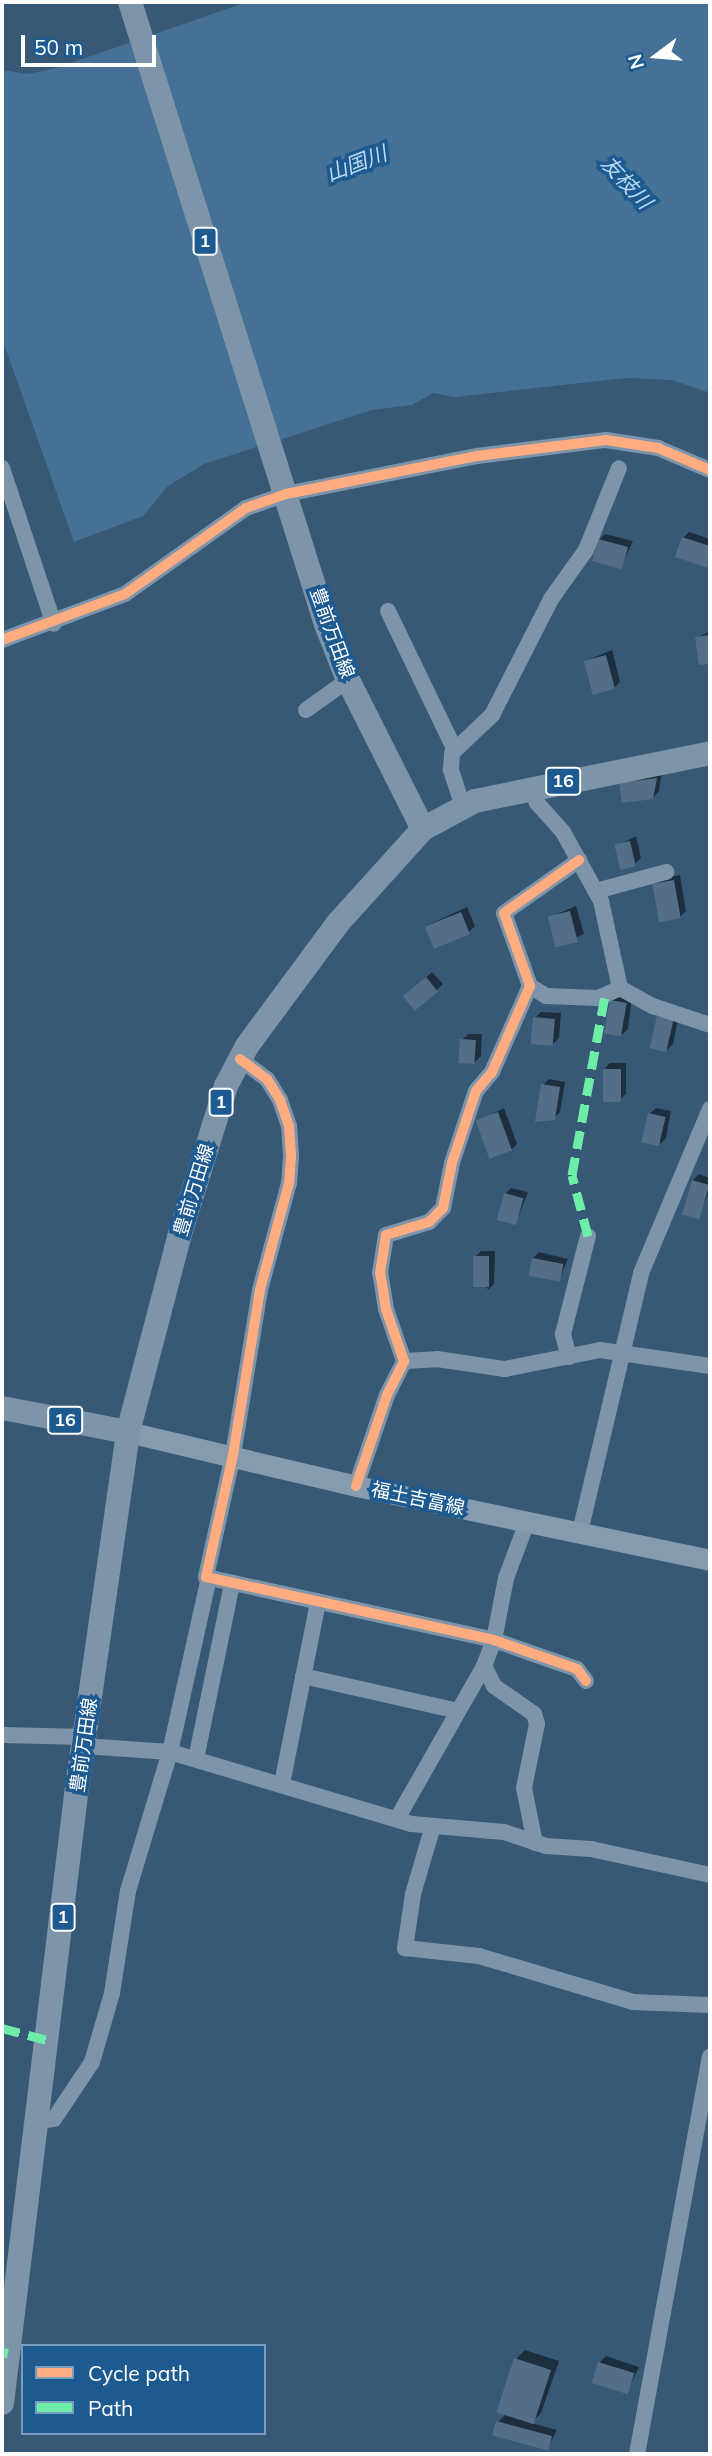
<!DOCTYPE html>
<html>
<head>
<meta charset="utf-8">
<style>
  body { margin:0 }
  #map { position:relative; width:712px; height:2456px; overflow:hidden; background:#375976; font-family:Mulish,"Noto Sans JP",sans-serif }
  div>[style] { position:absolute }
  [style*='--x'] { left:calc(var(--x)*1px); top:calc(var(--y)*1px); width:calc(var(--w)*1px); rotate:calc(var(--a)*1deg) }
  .water>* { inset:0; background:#467196 }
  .shadow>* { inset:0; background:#0007 }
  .building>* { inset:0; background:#536e86; transform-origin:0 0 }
  .minor>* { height:16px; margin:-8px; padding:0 8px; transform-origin:8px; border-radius:8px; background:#7e95a9 }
  .secondary>* { height:21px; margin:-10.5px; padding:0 10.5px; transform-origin:10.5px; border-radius:10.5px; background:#869cae }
  .primary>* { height:24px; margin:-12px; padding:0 12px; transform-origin:12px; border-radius:12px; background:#7e94a8 }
  .quiet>* { height:9px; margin-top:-4.5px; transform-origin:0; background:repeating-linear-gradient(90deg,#6deda7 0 18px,transparent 0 27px) }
  .cycleway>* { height:10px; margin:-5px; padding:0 5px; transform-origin:5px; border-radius:5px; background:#ffac80 }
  span { translate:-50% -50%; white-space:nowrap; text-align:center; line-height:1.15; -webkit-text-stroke:7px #1d5a90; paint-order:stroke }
  .shield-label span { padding:2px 5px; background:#1d5a90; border:2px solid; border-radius:5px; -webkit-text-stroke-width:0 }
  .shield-label { font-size:18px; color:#fff; font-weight:700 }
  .street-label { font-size:19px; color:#fff }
  .water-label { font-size:21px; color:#b8daf5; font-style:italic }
  .frame { position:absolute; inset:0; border:4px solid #fff; pointer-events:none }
  .legend { position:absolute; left:21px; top:2344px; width:245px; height:91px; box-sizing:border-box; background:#1d5a90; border:2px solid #779cbc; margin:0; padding:9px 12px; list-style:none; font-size:21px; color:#fff }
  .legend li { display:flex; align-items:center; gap:14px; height:35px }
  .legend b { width:35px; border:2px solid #779cbc }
  .north { position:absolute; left:621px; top:21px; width:70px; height:70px; -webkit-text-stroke:5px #1d5a90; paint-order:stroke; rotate:254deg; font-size:19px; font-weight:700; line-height:28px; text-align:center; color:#fff }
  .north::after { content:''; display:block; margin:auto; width:24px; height:32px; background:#fff; clip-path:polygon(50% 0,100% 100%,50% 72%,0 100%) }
  .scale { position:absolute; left:21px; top:35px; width:135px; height:32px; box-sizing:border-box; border:4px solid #fff; border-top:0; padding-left:9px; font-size:21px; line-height:24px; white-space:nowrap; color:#fff; -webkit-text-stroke:5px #1d5a90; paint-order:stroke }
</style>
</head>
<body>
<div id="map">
  <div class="water">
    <i style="clip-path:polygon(247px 2px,710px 2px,710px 393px,672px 380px,626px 378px,455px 397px,433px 393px,412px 405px,372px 410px,204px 464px,168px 486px,143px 516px,74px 542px,2px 338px,2px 70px,28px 74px,56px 68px)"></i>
  </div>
  <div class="shadow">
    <i style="clip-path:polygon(689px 532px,710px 539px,709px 566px,683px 538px)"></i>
    <i style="clip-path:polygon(605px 534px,633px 541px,621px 567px,599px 540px)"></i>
    <i style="clip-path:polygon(710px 631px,710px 662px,700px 663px,697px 638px)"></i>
    <i style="clip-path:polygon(612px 650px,620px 682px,614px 688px,585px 661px)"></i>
    <i style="clip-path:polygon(662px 773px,659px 791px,653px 798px,621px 783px)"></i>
    <i style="clip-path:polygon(636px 836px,641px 858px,635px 864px,617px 846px)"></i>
    <i style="clip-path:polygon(680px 875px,686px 911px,680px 917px,654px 885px,660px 879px)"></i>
    <i style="clip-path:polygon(576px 906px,584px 934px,558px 945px,550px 917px)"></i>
    <i style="clip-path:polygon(467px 907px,475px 926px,469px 932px,426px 926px)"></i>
    <i style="clip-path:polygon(432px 972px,443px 984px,416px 1009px,411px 991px)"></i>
    <i style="clip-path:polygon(618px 995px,632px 997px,628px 1029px,622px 1035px,611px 1001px)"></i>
    <i style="clip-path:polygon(664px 1011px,679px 1014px,673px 1044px,667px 1050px,658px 1017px)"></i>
    <i style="clip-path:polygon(541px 1012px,561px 1013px,559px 1038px,553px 1044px,535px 1018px)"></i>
    <i style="clip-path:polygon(468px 1034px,482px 1034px,481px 1056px,475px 1062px,462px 1040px)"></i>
    <i style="clip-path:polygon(610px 1063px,626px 1063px,626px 1094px,620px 1100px,604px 1069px)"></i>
    <i style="clip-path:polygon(549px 1079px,565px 1082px,560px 1112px,554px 1118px,543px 1085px)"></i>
    <i style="clip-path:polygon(504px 1108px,517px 1144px,511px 1150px,478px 1121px)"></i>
    <i style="clip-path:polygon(656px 1108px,671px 1111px,666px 1138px,660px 1144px,649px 1114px)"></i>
    <i style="clip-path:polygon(699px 1174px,710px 1178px,710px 1190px,697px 1218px,693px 1180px)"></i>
    <i style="clip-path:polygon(511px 1188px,528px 1192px,516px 1223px,505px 1194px)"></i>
    <i style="clip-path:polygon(481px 1251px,495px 1251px,494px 1284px,488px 1290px,475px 1257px)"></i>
    <i style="clip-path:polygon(539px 1252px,568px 1259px,559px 1281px,533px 1258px)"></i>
    <i style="clip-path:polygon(525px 2350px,559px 2361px,541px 2413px,531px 2423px,557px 2430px,547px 2449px,498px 2422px,506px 2414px,516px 2359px)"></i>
    <i style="clip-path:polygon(606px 2356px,639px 2367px,627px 2392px,600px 2362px)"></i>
  </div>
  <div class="building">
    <i style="clip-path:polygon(682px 537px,710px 546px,709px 568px,675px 557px)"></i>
    <i style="left:598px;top:539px;width:31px;height:23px;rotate:15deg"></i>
    <i style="clip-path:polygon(710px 635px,710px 664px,699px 665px,695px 637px)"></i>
    <i style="left:606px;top:655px;width:35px;height:23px;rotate:75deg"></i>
    <i style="clip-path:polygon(657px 778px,653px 799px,622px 803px,619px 783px)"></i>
    <i style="left:630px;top:841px;width:26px;height:16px;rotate:77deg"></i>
    <i style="left:674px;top:880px;width:39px;height:22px;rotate:80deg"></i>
    <i style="left:570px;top:911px;width:32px;height:23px;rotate:76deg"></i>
    <i style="left:461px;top:912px;width:24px;height:39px;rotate:68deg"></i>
    <i style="left:426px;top:977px;width:19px;height:30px;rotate:51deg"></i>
    <i style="left:610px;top:1000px;width:17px;height:34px;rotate:10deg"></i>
    <i style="left:657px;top:1016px;width:17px;height:33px;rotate:13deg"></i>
    <i style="left:533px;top:1017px;width:22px;height:27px;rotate:5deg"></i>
    <i style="left:460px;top:1039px;width:16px;height:24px;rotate:4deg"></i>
    <i style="left:603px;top:1069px;width:18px;height:33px"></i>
    <i style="clip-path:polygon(541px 1084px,560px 1087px,555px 1120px,535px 1122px)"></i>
    <i style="left:498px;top:1112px;width:41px;height:24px;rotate:70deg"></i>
    <i style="left:648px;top:1113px;width:18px;height:30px;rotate:13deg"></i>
    <i style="left:692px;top:1180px;width:18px;height:36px;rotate:16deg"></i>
    <i style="left:504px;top:1193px;width:20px;height:28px;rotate:15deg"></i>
    <i style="left:473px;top:1256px;width:16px;height:31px"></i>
    <i style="left:532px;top:1258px;width:32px;height:18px;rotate:11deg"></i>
    <i style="left:514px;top:2358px;width:39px;height:57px;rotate:18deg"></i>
    <i style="left:598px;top:2362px;width:38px;height:22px;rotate:17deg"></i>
    <i style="left:496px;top:2421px;width:58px;height:15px;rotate:15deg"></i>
  </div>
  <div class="minor">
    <i style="--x:2;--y:468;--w:164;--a:71.6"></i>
    <i style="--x:388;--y:611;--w:154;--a:64.3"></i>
    <i style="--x:2;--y:640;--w:131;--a:-20.5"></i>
    <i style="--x:125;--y:594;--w:148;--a:-35.4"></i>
    <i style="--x:246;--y:508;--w:42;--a:-19.3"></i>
    <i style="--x:286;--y:494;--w:195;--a:-11.3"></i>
    <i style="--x:477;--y:456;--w:130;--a:-7.1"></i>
    <i style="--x:606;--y:440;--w:53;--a:8.7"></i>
    <i style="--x:658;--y:448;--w:56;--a:22.9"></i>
    <i style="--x:306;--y:710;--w:52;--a:-35.5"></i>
    <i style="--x:531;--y:788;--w:16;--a:68"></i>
    <i style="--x:537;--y:803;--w:39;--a:48"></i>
    <i style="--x:563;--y:832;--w:79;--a:61.2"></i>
    <i style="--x:601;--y:901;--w:89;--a:77.7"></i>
    <i style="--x:620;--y:988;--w:38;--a:29"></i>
    <i style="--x:653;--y:1006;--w:60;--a:18.4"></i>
    <i style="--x:463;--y:807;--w:40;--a:-108"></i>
    <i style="--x:451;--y:769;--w:16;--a:-86"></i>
    <i style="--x:452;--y:753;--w:55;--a:-43.5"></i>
    <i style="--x:492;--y:715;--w:130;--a:-63"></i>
    <i style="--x:551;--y:599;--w:60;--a:-54.5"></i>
    <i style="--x:586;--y:550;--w:88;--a:-68.1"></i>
    <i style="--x:596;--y:891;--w:73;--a:-15.2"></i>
    <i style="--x:530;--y:986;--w:19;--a:32"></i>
    <i style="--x:546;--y:996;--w:52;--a:2.2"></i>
    <i style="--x:598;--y:998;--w:24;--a:-24"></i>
    <i style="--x:240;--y:1059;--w:34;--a:37"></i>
    <i style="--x:267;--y:1079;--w:25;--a:58"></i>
    <i style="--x:280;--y:1100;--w:28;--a:71"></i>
    <i style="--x:289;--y:1126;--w:30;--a:86"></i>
    <i style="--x:291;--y:1156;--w:27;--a:94"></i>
    <i style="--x:289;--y:1183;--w:111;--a:105.2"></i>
    <i style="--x:260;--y:1290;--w:167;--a:99.3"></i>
    <i style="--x:233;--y:1455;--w:125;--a:102.5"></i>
    <i style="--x:206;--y:1577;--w:295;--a:12.3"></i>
    <i style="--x:494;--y:1640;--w:88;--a:19.3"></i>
    <i style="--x:577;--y:1669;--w:15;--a:53"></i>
    <i style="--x:569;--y:1357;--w:24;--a:-105"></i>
    <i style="--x:563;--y:1334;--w:101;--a:-75.7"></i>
    <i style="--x:404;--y:1361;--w:33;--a:-3"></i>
    <i style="--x:437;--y:1359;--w:69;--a:8.4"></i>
    <i style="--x:505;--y:1369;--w:97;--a:-11.3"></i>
    <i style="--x:600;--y:1350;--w:111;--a:8.3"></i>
    <i style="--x:356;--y:1486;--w:96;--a:-71.2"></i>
    <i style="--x:387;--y:1395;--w:38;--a:-63"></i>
    <i style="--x:404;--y:1361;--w:55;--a:-109.1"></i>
    <i style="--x:386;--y:1309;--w:36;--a:-99"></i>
    <i style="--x:380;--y:1273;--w:38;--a:-81"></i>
    <i style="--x:386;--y:1235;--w:45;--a:-16.8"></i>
    <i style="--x:429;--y:1222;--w:20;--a:-45"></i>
    <i style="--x:443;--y:1208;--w:46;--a:-78.7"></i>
    <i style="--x:452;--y:1163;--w:76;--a:-71.6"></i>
    <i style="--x:476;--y:1091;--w:25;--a:-50"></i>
    <i style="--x:492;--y:1072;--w:94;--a:-66.2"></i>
    <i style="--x:530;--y:986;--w:77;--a:-109.6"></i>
    <i style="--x:504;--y:913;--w:92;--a:-35.2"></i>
    <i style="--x:580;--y:1532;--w:266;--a:-76.7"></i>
    <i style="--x:641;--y:1273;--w:178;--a:-67.2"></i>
    <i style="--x:484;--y:1666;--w:22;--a:63"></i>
    <i style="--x:494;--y:1686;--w:49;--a:35"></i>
    <i style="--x:534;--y:1714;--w:10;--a:73"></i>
    <i style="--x:537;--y:1724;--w:65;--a:101.5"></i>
    <i style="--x:524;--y:1788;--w:56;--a:78.7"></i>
    <i style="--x:303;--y:1676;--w:159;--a:12.7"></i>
    <i style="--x:2;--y:1735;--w:83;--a:1.4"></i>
    <i style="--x:84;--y:1746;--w:86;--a:4"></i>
    <i style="--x:170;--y:1752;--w:252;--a:16.6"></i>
    <i style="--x:412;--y:1824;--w:92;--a:5"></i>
    <i style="--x:504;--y:1832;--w:44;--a:18.4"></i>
    <i style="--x:546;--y:1846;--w:45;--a:3.8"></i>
    <i style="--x:591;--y:1849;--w:122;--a:12.3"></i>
    <i style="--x:196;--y:1759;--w:180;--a:-78.4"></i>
    <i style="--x:282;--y:1784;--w:186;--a:-78.8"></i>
    <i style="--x:398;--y:1817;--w:174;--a:-60.3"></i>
    <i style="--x:484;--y:1666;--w:28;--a:-69"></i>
    <i style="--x:494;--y:1640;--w:63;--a:-79"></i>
    <i style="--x:506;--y:1578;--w:60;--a:-69.4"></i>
    <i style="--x:433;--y:1826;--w:71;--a:106.4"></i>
    <i style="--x:413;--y:1894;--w:55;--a:98.4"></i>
    <i style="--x:405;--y:1948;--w:74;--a:6.2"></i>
    <i style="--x:479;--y:1956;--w:161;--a:16.6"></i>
    <i style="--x:633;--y:2002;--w:77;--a:2.2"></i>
    <i style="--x:39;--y:2121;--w:15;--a:-8"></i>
    <i style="--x:54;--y:2119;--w:69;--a:-56.3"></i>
    <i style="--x:92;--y:2062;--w:72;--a:-73.8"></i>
    <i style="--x:112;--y:1993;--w:103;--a:-81.1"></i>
    <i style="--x:128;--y:1891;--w:145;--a:-73.2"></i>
    <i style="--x:170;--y:1752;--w:179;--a:-77.4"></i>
    <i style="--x:637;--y:2454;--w:404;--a:-79.6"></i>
  </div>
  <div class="secondary">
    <i style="--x:128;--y:1432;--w:234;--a:13.3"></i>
    <i style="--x:356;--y:1486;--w:362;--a:11.8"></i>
  </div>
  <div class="primary">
    <i style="--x:130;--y:2;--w:652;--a:72.51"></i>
    <i style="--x:326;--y:624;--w:60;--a:68.6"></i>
    <i style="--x:348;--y:680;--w:167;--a:63.3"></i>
    <i style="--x:2;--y:1408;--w:128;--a:10.8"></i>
    <i style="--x:2;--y:2403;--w:621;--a:-83.06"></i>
    <i style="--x:77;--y:1787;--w:359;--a:-81.8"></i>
    <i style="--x:128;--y:1432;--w:202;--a:-75.3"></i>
    <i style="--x:179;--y:1237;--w:158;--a:-72.7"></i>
    <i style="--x:226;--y:1086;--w:45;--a:-62.3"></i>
    <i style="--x:247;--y:1046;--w:153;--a:-53.5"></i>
    <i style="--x:338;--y:923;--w:127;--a:-47.9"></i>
    <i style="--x:423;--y:829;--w:59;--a:-28.3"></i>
    <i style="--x:475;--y:801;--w:240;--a:-11.5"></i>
  </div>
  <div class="quiet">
    <i style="--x:588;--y:1236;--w:63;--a:-104.7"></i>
    <i style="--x:572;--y:1175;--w:183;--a:-79.6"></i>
    <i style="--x:2;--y:2028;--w:47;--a:14.9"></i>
    <i style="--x:2;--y:2352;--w:6;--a:9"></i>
  </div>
  <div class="cycleway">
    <i style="--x:2;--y:640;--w:131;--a:-20.5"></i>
    <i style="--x:125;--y:594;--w:148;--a:-35.4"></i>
    <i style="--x:246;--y:508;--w:42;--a:-19.3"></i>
    <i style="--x:286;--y:494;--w:195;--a:-11.3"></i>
    <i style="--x:477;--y:456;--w:130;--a:-7.1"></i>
    <i style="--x:606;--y:440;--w:53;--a:8.7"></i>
    <i style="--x:658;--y:448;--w:56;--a:22.9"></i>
    <i style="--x:240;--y:1059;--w:34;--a:37"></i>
    <i style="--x:267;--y:1079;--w:25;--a:58"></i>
    <i style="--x:280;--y:1100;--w:28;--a:71"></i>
    <i style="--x:289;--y:1126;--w:30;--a:86"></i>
    <i style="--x:291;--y:1156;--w:27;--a:94"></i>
    <i style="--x:289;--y:1183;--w:111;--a:105.2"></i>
    <i style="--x:260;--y:1290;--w:167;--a:99.3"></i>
    <i style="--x:233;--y:1455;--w:125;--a:102.5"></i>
    <i style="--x:206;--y:1577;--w:295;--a:12.3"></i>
    <i style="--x:494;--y:1640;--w:88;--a:19.3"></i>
    <i style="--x:577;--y:1669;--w:15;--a:53"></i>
    <i style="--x:356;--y:1486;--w:96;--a:-71.2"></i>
    <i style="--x:387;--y:1395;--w:38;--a:-63"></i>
    <i style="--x:404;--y:1361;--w:55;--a:-109.1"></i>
    <i style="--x:386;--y:1309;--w:36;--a:-99"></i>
    <i style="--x:380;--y:1273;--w:38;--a:-81"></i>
    <i style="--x:386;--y:1235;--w:45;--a:-16.8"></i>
    <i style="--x:429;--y:1222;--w:20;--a:-45"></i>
    <i style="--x:443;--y:1208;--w:46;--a:-78.7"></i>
    <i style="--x:452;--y:1163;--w:76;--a:-71.6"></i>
    <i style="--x:476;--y:1091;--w:25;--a:-50"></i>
    <i style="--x:492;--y:1072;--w:94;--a:-66.2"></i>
    <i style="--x:530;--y:986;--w:77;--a:-109.6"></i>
    <i style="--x:504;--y:913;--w:92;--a:-35.2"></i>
  </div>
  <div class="shield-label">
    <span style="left:205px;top:241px">1</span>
    <span style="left:563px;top:781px">16</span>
    <span style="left:221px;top:1102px">1</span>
    <span style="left:65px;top:1420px">16</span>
    <span style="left:63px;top:1917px">1</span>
  </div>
  <div class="street-label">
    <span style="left:332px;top:633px;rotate:70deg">豊前万田線</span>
    <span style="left:194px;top:1190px;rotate:-73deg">豊前万田線</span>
    <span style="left:418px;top:1499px;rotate:12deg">福土吉富線</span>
    <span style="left:84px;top:1745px;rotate:-82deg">豊前万田線</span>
  </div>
  <div class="water-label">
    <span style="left:356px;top:163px;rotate:-21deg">山国川</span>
    <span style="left:627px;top:182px;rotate:47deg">友枝川</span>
  </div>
  <div class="frame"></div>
  <ul class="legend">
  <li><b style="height:9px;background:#ffac80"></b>Cycle path</li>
  <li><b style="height:9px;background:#6deda7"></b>Path</li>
  </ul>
  <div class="north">N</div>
  <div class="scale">50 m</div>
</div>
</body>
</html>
